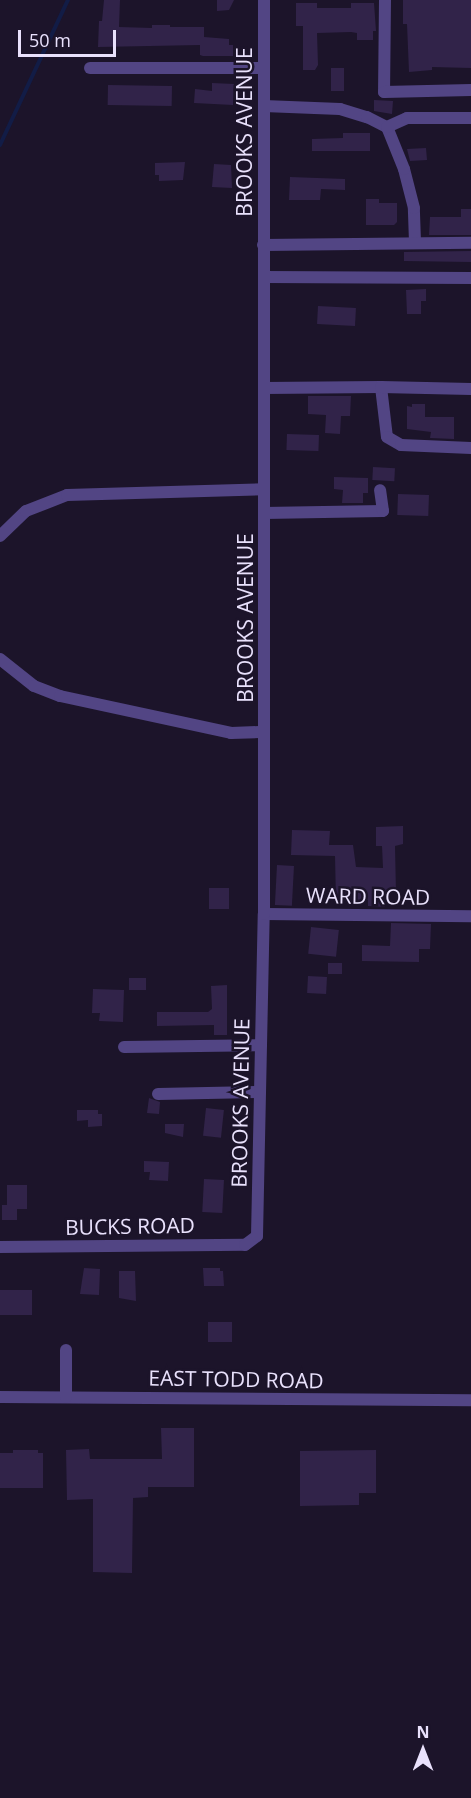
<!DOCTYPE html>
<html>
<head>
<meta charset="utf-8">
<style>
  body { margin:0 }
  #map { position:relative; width:471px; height:1798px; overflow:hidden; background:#1c142a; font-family:"Open Sans",sans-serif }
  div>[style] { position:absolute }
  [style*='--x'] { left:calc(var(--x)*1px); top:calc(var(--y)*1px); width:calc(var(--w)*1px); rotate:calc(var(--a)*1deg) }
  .stream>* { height:4px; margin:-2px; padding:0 2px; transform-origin:2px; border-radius:2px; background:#121c46 }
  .building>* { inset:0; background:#312349; transform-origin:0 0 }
  .minor>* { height:12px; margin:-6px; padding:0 6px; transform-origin:6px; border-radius:6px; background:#524584 }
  span { translate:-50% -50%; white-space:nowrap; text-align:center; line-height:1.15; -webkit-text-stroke:5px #1c142a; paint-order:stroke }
  .street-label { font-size:21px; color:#e9e1fc }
  .north { position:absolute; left:393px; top:1720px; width:60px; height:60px; -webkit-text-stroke:4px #1c142a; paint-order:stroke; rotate:0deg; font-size:16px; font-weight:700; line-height:24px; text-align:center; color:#e9e1fc }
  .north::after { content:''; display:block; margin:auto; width:21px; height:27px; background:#e9e1fc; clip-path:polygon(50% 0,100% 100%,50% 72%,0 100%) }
  .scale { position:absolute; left:18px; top:30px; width:98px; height:27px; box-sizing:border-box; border:3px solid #e9e1fc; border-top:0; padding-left:8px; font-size:18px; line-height:21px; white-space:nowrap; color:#e9e1fc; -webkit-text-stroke:4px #1c142a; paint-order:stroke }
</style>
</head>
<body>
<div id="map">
  <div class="stream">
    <i style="--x:0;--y:145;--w:160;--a:-64.9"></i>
  </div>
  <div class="building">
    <i style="clip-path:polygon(104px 0,120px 0,119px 27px,152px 28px,152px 25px,170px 25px,170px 27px,204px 27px,204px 37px,229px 39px,229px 45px,233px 45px,233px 56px,203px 56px,200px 55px,200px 45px,98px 47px,99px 21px,102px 21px)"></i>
    <i style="clip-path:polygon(217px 0,234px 0,229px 10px,217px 11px)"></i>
    <i style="clip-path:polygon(403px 0,471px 0,471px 68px,432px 67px,432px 70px,409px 72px,407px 24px,403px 24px)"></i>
    <i style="clip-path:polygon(296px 3px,317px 3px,317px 8px,351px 8px,351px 3px,374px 3px,376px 31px,373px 31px,373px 40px,357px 40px,357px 33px,351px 32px,317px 33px,318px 65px,315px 70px,303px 70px,303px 26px,296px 26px)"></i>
    <i style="left:331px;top:68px;width:13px;height:23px"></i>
    <i style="clip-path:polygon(212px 83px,234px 84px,233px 105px,194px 103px,195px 89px,212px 91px)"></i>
    <i style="left:108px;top:85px;width:64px;height:20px;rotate:1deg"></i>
    <i style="clip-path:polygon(374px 100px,393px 101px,392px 114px,374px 111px)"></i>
    <i style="clip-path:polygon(343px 133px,370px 133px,370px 151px,312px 151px,312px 139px,343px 138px)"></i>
    <i style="clip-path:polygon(426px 148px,427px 160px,410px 161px,407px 149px)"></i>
    <i style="clip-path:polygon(185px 162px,183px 180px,159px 181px,159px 175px,155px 175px,155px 163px)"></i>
    <i style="clip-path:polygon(214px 164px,231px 165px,232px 188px,212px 187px)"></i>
    <i style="clip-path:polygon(290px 177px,345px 179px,345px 190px,321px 189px,320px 200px,289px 200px)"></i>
    <i style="clip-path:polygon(366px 199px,379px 199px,379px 203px,397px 203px,397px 222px,394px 225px,366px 225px)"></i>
    <i style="clip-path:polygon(461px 209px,471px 209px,471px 235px,429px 235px,430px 217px,461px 217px)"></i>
    <i style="clip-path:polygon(471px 251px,471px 262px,404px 261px,404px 252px)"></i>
    <i style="clip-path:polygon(426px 289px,426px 301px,421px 301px,421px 314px,407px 314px,406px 290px)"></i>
    <i style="left:318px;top:306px;width:38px;height:18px;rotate:3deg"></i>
    <i style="clip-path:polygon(308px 396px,351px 396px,350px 416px,341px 416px,340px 434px,325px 433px,326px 415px,308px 414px)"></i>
    <i style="clip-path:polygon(412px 404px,425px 404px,425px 417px,454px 417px,454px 439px,430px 438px,431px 432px,407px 429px,407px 406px,412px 407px)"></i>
    <i style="left:287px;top:434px;width:32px;height:16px;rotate:2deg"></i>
    <i style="left:373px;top:467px;width:22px;height:13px;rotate:3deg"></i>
    <i style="clip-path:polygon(334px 477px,368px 478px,368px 493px,363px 493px,363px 503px,342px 503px,343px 490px,334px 489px)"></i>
    <i style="left:398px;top:494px;width:31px;height:21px;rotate:2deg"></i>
    <i style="clip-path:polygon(403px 826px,403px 844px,395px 846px,396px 893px,385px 893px,385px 907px,368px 906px,368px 900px,336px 901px,335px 856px,291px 855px,292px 830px,330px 831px,329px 845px,353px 845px,356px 867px,383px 868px,382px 846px,376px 846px,376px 827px)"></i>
    <i style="left:277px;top:865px;width:17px;height:40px;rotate:3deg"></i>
    <i style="left:209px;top:888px;width:20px;height:21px"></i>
    <i style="clip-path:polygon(391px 923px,431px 924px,430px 949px,419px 949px,419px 962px,362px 961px,362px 945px,390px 946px)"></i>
    <i style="left:311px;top:927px;width:28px;height:27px;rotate:6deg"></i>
    <i style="left:328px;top:963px;width:14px;height:11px"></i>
    <i style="left:308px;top:976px;width:19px;height:17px;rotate:3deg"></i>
    <i style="left:129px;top:978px;width:17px;height:12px"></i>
    <i style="clip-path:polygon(227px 985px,227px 1035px,214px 1035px,214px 1025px,157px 1026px,157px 1012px,208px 1012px,212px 1009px,211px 986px)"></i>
    <i style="clip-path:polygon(93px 989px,124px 990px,123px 1022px,99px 1021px,100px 1013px,92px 1013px)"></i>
    <i style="clip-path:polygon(149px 1098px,160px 1102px,159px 1114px,147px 1113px)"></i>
    <i style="left:206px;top:1108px;width:18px;height:28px;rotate:6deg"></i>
    <i style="clip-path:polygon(77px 1110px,98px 1110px,98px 1114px,102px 1114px,102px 1126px,88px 1127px,88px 1120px,77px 1121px)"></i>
    <i style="clip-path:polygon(165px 1124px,184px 1124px,183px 1137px,165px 1133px)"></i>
    <i style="clip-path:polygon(144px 1161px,169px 1162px,168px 1181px,149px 1180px,150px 1172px,144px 1172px)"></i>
    <i style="left:204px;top:1179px;width:20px;height:33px;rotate:3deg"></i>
    <i style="clip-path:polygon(7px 1185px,27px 1185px,27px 1209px,17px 1209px,17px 1220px,2px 1220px,2px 1205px,7px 1205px)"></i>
    <i style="clip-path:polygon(84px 1268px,100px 1269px,99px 1295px,80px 1294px)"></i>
    <i style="clip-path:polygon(203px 1268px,220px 1268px,220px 1271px,223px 1271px,224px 1286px,204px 1286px)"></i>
    <i style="clip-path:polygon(119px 1271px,135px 1271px,136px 1301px,119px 1298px)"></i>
    <i style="left:0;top:1290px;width:32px;height:25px"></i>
    <i style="left:232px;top:1322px;width:20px;height:24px;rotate:90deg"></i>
    <i style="clip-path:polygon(161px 1428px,194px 1428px,194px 1487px,148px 1487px,148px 1497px,133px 1498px,132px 1573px,93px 1572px,93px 1499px,67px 1500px,66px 1450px,89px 1449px,90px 1459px,162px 1459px)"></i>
    <i style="clip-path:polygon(13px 1450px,38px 1450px,38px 1453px,43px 1453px,43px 1488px,0 1488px,0 1453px,13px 1453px)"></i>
    <i style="clip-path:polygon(376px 1450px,376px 1493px,359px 1493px,359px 1505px,300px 1506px,300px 1451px)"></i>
  </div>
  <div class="minor">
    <i style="--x:385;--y:0;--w:92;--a:90.6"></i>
    <i style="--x:384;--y:92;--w:87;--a:-1.3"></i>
    <i style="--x:90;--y:68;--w:174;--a:0"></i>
    <i style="--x:264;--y:106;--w:76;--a:2.3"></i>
    <i style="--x:340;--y:109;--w:28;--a:17"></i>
    <i style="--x:367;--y:117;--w:22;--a:27"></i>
    <i style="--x:415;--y:242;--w:34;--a:-92"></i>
    <i style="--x:414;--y:208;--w:40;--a:-104.4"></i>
    <i style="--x:404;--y:169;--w:45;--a:-112"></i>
    <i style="--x:387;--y:127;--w:22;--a:-24"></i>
    <i style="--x:407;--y:118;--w:64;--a:0"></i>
    <i style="--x:263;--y:245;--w:208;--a:-0.6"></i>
    <i style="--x:264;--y:277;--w:207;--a:0.3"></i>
    <i style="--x:381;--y:387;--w:50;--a:83.2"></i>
    <i style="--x:387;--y:437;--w:16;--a:30"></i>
    <i style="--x:401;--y:445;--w:70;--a:2.5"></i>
    <i style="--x:264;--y:388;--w:117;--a:-0.5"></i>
    <i style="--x:381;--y:387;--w:90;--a:1.3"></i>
    <i style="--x:264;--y:513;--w:119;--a:-1"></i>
    <i style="--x:383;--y:511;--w:21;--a:-98"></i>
    <i style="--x:0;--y:536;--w:36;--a:-44"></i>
    <i style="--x:26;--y:511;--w:44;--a:-21.3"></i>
    <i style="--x:67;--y:495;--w:197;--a:-1.7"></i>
    <i style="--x:0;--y:659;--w:43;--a:38.5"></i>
    <i style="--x:34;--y:686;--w:28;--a:21"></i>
    <i style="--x:60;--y:696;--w:175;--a:12.2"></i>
    <i style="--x:231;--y:733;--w:33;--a:-2"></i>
    <i style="--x:264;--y:914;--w:207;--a:0.6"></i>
    <i style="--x:124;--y:1047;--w:137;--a:-0.8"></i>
    <i style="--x:158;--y:1094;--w:102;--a:-1.1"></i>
    <i style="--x:0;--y:1247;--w:245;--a:-0.5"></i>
    <i style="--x:245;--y:1245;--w:15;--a:-37"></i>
    <i style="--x:257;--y:1236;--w:322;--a:-88.8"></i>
    <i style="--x:264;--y:914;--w:914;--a:-90"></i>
    <i style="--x:0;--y:1397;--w:471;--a:0.4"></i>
    <i style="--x:66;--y:1397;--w:47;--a:-90"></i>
  </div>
  <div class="street-label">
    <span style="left:244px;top:132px;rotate:-90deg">BROOKS AVENUE</span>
    <span style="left:245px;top:618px;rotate:-90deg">BROOKS AVENUE</span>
    <span style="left:368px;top:896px;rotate:1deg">WARD ROAD</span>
    <span style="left:240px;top:1103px;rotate:-89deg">BROOKS AVENUE</span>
    <span style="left:130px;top:1226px;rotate:-1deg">BUCKS ROAD</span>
    <span style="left:236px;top:1379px;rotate:1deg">EAST TODD ROAD</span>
  </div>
  <div class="north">N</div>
  <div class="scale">50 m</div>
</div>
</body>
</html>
